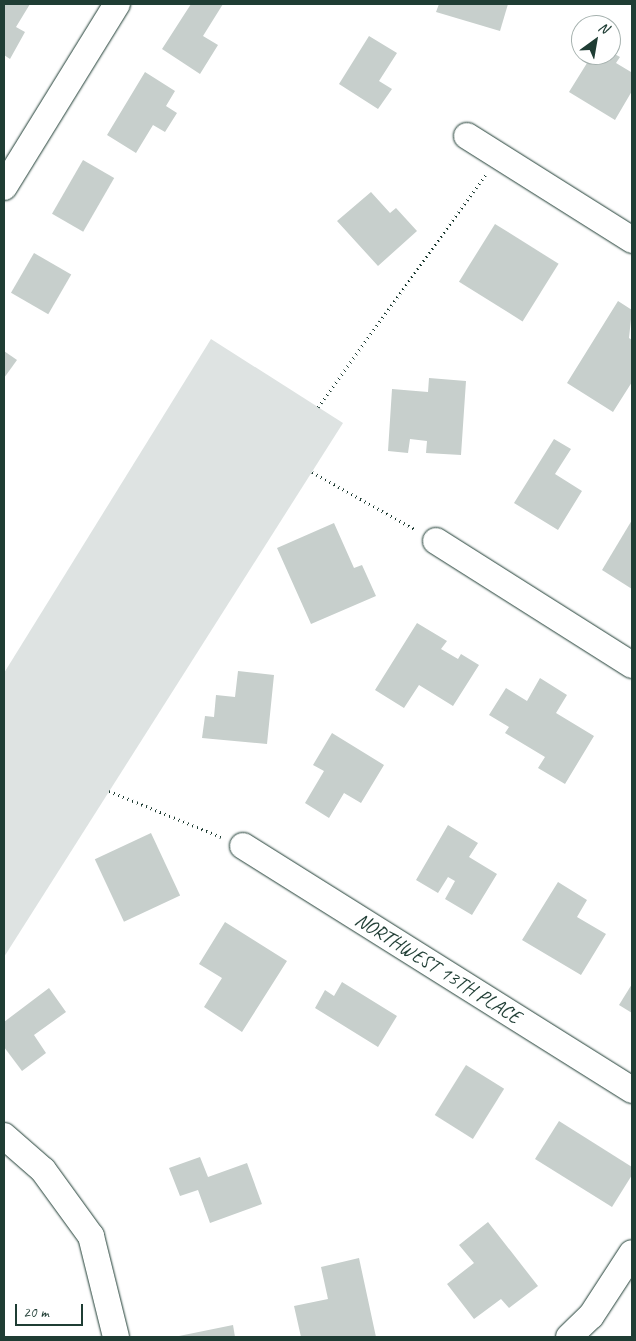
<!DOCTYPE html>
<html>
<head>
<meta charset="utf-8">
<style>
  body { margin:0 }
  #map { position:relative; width:636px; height:1341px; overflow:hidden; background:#fff; font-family:Caveat,sans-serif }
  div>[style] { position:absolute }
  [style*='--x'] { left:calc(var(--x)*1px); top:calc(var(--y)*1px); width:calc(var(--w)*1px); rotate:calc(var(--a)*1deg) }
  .green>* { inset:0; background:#dee3e2 }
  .building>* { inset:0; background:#c7cfcc; transform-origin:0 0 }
  .path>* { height:3px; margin-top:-1.5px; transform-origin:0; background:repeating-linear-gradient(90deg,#1f3d34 0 1px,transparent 0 5px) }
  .roads { filter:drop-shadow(0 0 1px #1f3d34) drop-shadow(0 0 1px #1f3d34) }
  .minor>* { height:26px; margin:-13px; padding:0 13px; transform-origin:13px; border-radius:13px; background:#fff }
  span { translate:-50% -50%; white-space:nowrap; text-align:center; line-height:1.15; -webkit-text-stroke:5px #fff; paint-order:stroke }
  .street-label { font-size:20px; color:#1f3d34 }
  .frame { position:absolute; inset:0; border:5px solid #1f3d34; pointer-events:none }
  .north { position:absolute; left:571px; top:15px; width:50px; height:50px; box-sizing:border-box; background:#fff; border:1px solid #a5b1ae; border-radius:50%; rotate:32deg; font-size:14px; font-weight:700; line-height:20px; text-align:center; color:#1f3d34 }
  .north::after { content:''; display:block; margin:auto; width:18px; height:22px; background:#1f3d34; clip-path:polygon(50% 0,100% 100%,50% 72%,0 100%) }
  .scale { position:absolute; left:15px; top:1304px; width:68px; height:22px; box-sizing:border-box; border:2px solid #1f3d34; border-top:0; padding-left:6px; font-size:15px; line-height:18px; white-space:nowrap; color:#1f3d34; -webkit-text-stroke:4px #fff; paint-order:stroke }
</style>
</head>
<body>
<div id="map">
  <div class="green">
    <i style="clip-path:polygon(211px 339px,343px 423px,4px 957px,4px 673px)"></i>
  </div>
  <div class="building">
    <i style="clip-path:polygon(4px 4px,30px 4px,16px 27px,25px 32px,10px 59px,4px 55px)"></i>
    <i style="clip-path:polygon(191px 4px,223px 4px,203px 36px,218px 45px,200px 74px,162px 49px)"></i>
    <i style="clip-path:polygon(439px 4px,508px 4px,500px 31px,436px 12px)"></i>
    <i style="clip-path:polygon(369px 36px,397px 53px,379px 81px,392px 89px,378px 109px,339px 84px)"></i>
    <i style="clip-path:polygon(611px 52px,620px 57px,616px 63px,631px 72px,632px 70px,632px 91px,615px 120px,569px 92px,592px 55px,611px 55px)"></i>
    <i style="clip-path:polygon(145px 72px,175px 91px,166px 106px,177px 113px,165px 132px,153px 125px,136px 153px,107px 135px)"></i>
    <i style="left:83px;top:160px;width:36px;height:62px;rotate:30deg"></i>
    <i style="clip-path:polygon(371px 192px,390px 213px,396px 208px,417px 231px,378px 266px,337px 221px)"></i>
    <i style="left:495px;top:224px;width:75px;height:68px;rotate:32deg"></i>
    <i style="left:34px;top:253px;width:43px;height:46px;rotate:30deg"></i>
    <i style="clip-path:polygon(618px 301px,632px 310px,629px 338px,632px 340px,632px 382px,613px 412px,567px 383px)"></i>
    <i style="clip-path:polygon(4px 351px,17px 360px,4px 378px)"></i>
    <i style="clip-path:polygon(429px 378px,466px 381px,461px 455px,426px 453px,427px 441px,410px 439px,408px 453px,388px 451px,392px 389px,428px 392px)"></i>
    <i style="clip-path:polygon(554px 439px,571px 449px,555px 474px,582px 491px,558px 530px,514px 503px)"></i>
    <i style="clip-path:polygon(632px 520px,632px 589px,602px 570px)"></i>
    <i style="clip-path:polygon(334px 523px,354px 568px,362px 565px,376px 596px,311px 624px,277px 548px)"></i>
    <i style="clip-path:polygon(417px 623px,447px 641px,441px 649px,458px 659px,461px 654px,479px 665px,453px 706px,419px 685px,404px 708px,375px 690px)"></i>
    <i style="clip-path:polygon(238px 671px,274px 675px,267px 744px,202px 738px,205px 716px,214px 717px,216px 695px,235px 697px)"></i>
    <i style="clip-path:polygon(540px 678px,567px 695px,556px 713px,594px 736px,565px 784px,538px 768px,545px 757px,505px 733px,509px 727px,489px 715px,506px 688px,527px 701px)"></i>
    <i style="clip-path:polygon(332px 733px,384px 765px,361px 803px,344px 793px,329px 818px,305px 803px,324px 771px,313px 765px)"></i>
    <i style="clip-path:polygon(448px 825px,478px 843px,469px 857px,497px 874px,472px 915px,445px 899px,455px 881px,448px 877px,438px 893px,416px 880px)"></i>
    <i style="left:151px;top:833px;width:69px;height:62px;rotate:65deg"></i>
    <i style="clip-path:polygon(558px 882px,587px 900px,577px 917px,606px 934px,581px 975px,522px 940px)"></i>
    <i style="clip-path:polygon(225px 922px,287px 961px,242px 1032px,204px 1007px,222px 978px,199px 964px)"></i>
    <i style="clip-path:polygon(342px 982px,397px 1016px,378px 1047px,315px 1008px,325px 990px,334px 996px)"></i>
    <i style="clip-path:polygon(632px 984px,632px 1013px,619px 1005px)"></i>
    <i style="clip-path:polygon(49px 988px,66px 1012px,34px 1035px,46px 1053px,22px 1071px,4px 1047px,4px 1022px)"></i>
    <i style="left:466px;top:1065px;width:45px;height:59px;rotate:32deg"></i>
    <i style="clip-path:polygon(559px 1121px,632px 1167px,632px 1175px,612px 1207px,535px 1159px)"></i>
    <i style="clip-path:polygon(200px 1157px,208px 1177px,247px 1163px,262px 1204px,210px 1223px,198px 1190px,180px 1196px,169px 1168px)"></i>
    <i style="clip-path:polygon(488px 1222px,538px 1286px,509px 1308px,501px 1299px,474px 1319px,447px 1284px,474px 1263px,459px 1245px)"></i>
    <i style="clip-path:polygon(359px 1258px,376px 1337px,301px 1337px,294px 1306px,328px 1299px,321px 1267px)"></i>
    <i style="clip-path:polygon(233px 1325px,235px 1337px,179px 1337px,179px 1336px)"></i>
  </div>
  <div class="path">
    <i style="--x:318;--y:407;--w:287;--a:-54.2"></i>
    <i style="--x:312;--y:472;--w:119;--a:29.1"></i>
    <i style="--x:109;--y:791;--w:121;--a:22.3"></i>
  </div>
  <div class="roads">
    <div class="minor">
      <i style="--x:467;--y:136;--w:195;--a:32.2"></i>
      <i style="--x:4;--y:187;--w:215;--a:-58.3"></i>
      <i style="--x:436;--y:541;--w:232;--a:32.3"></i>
      <i style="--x:243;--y:846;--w:459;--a:32.1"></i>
      <i style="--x:4;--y:1136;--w:52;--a:41.1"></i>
      <i style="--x:43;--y:1170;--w:82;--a:54"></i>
      <i style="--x:91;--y:1236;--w:104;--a:76.1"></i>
      <i style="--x:569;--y:1337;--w:30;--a:-44"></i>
      <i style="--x:591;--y:1316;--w:75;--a:-56.9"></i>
    </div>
  </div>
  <div class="street-label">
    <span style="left:438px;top:968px;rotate:32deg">NORTHWEST 13TH PLACE</span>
  </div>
  <div class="frame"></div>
  <div class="north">N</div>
  <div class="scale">20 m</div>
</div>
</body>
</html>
